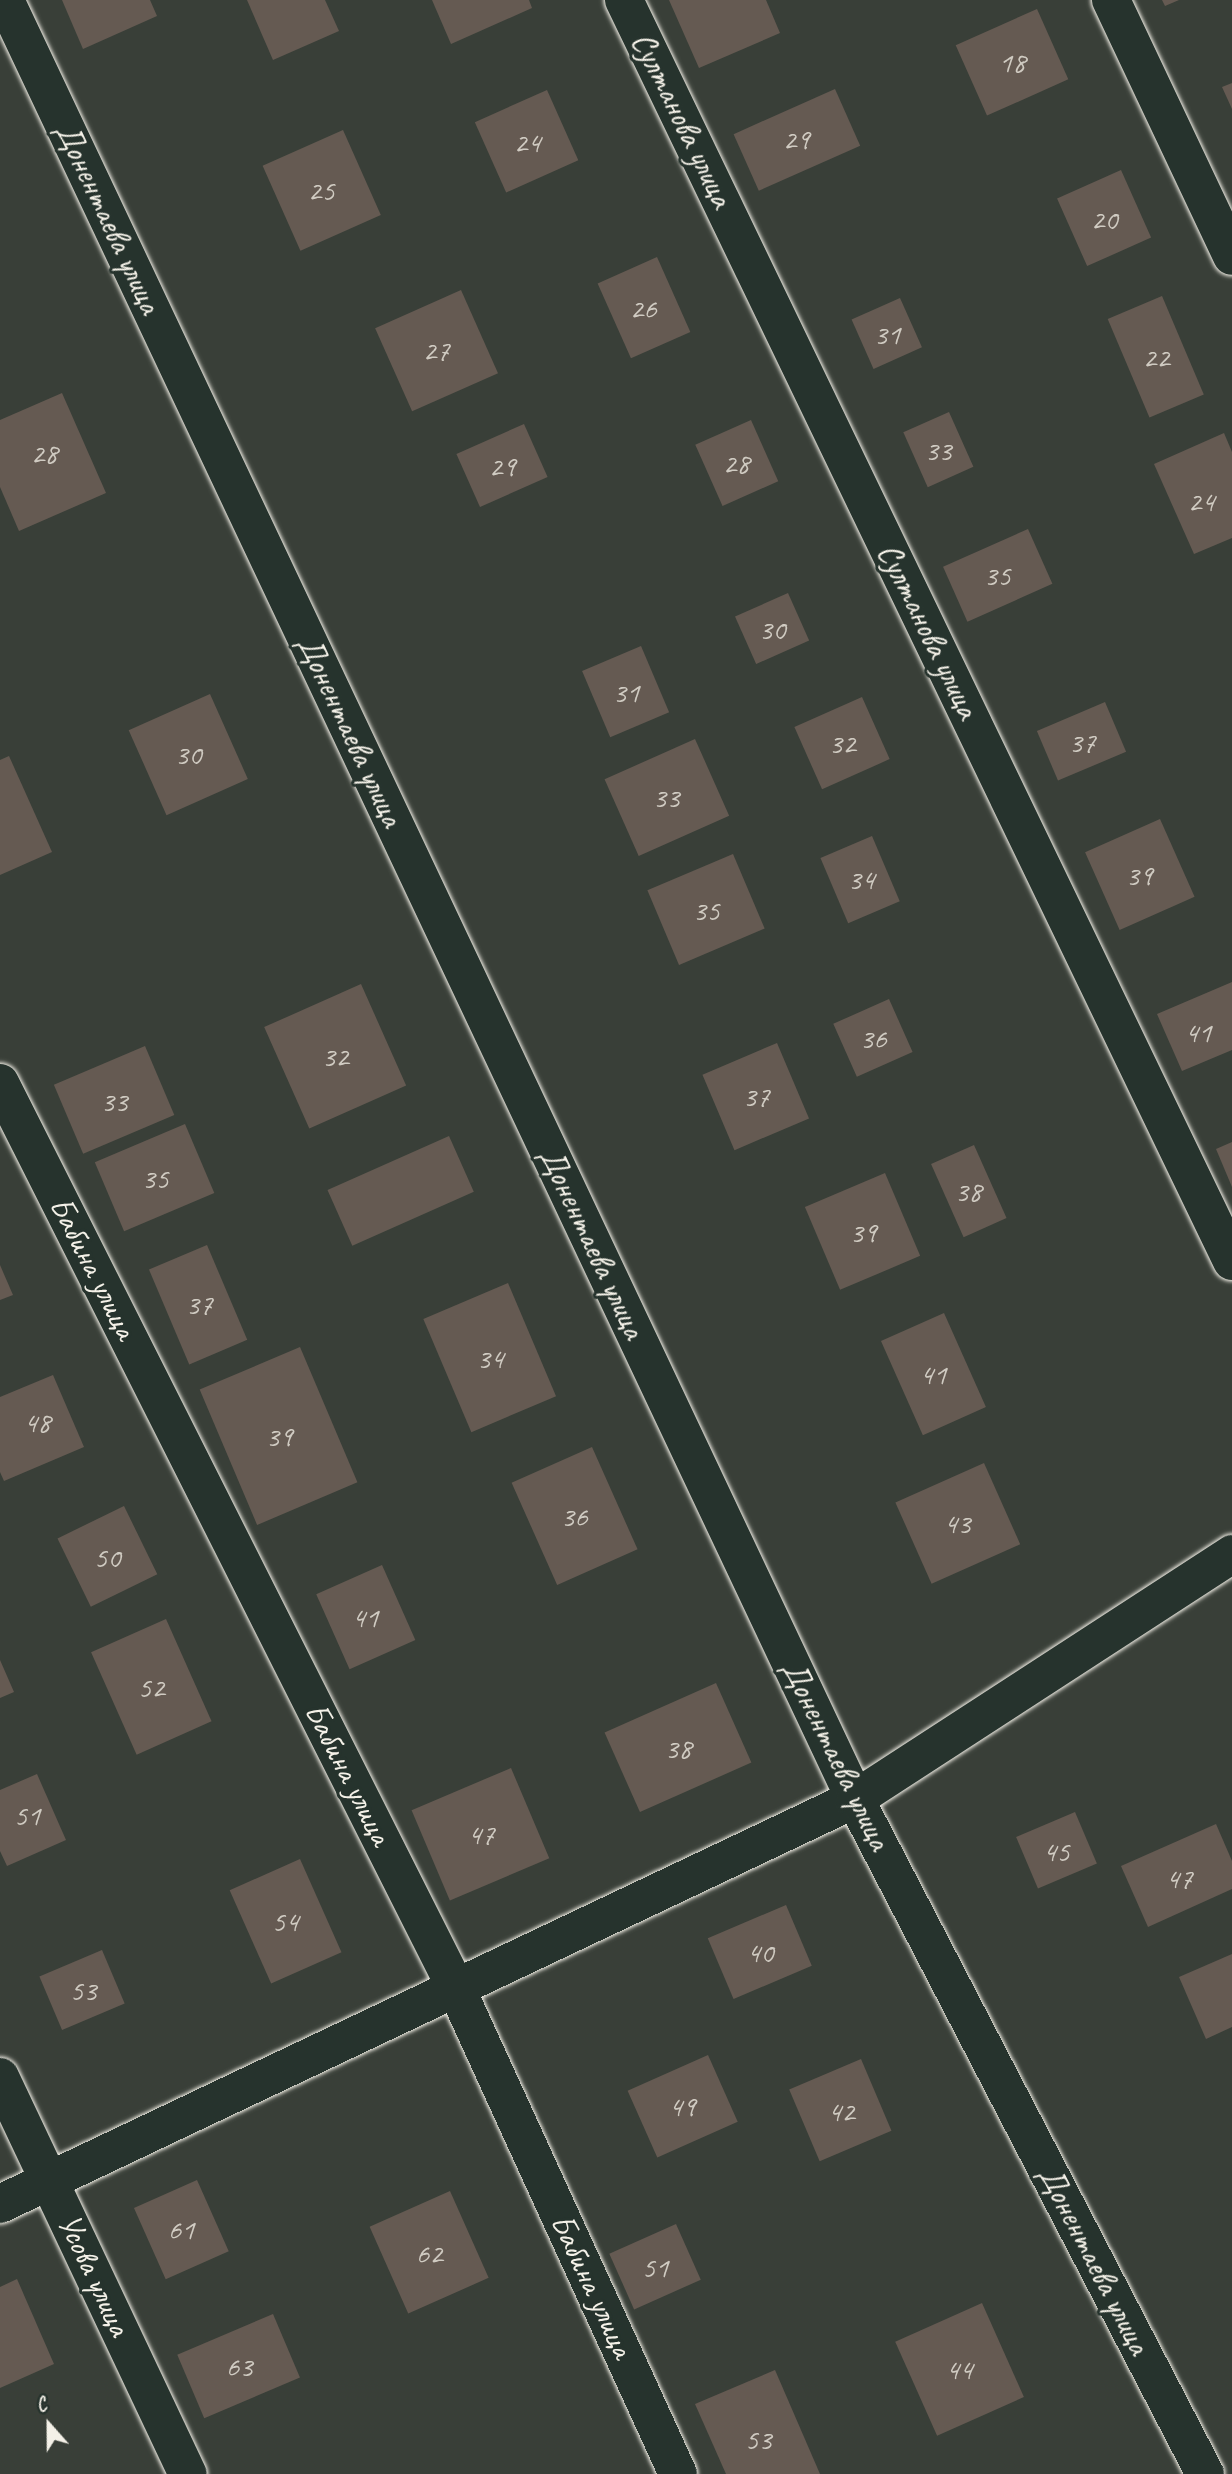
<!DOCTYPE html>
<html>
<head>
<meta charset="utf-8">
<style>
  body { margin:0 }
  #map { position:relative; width:1232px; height:2474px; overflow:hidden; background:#393f38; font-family:Caveat,sans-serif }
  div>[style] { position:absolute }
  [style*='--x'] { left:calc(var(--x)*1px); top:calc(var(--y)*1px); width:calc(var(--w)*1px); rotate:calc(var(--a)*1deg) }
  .building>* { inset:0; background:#655a52; transform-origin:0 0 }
  .roads { filter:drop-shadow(0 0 2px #f4f1e8) drop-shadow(0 0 2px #f4f1e8) }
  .street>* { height:38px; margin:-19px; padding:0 19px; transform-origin:19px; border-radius:19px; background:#26332d }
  span { translate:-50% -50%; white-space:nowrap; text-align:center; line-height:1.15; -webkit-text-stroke:6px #26332d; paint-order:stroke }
  .number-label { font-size:30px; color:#d0cbc2 }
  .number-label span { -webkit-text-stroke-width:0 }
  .street-label { font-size:33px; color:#f4f1e8 }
  .north { position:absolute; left:14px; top:2390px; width:70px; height:70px; -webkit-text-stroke:5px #26332d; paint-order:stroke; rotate:339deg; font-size:19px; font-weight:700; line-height:28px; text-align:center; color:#f4f1e8 }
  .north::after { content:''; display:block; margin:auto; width:24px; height:32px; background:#f4f1e8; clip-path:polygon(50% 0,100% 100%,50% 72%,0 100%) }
</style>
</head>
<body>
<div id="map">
  <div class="building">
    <i style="clip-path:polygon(62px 0,150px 0,157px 16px,83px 49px)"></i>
    <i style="clip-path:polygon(247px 0,325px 0,339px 31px,273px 60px)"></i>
    <i style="clip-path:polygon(432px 0,529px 0,532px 8px,451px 44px)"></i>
    <i style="clip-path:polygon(669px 0,766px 0,780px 33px,699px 68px)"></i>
    <i style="clip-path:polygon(1162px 0,1179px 0,1165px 6px)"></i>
    <i style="left:1037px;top:9px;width:77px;height:89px;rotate:66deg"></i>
    <i style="clip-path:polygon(1232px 83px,1232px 109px,1222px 87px)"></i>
    <i style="left:835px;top:89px;width:62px;height:111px;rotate:66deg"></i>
    <i style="left:547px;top:90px;width:77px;height:79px;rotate:66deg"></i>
    <i style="left:343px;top:130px;width:93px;height:88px;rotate:66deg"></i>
    <i style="left:1121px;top:170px;width:74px;height:70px;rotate:66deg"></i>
    <i style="left:657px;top:257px;width:82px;height:65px;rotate:66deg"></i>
    <i style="left:461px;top:290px;width:91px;height:94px;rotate:66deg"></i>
    <i style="left:1162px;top:296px;width:107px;height:59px;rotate:67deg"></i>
    <i style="left:900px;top:298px;width:54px;height:53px;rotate:66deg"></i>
    <i style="clip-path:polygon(62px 393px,106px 493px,19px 531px,0 487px,0 420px)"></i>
    <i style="left:949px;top:412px;width:60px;height:50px;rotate:66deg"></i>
    <i style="left:751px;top:420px;width:67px;height:61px;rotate:66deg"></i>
    <i style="left:524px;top:424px;width:58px;height:74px;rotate:66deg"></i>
    <i style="clip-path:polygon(1224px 433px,1232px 452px,1232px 538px,1194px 554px,1154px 464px)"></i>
    <i style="left:1028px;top:529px;width:60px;height:93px;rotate:66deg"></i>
    <i style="left:788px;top:593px;width:52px;height:58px;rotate:66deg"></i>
    <i style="left:641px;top:646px;width:72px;height:64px;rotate:67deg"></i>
    <i style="left:210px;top:694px;width:93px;height:89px;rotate:66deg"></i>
    <i style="left:862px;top:697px;width:68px;height:74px;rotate:66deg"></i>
    <i style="left:1105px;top:702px;width:54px;height:74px;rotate:67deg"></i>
    <i style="left:695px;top:739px;width:84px;height:99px;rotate:66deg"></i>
    <i style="clip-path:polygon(9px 756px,52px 852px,0 875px,0 760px)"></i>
    <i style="left:1160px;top:819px;width:85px;height:82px;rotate:66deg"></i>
    <i style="left:872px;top:836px;width:71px;height:56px;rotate:67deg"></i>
    <i style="left:733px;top:854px;width:81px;height:93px;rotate:67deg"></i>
    <i style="clip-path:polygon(1232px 982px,1232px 1050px,1182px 1071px,1157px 1014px)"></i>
    <i style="left:361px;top:984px;width:111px;height:106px;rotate:66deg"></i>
    <i style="left:889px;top:999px;width:58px;height:61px;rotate:66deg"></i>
    <i style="left:777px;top:1043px;width:82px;height:81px;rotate:67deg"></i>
    <i style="left:145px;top:1046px;width:75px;height:99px;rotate:67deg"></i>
    <i style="left:185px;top:1124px;width:75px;height:98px;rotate:67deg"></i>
    <i style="left:449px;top:1136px;width:61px;height:133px;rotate:66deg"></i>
    <i style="clip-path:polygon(1232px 1142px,1232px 1187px,1216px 1149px)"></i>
    <i style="left:974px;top:1145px;width:80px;height:47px;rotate:66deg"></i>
    <i style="left:885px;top:1173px;width:90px;height:87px;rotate:67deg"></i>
    <i style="left:207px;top:1245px;width:103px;height:63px;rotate:67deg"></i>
    <i style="clip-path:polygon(0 1265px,13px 1295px,0 1300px)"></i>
    <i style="left:508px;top:1283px;width:123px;height:92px;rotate:67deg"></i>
    <i style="left:944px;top:1313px;width:103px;height:69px;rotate:66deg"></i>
    <i style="left:300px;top:1347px;width:147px;height:109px;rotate:67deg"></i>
    <i style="clip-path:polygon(53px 1375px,84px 1447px,4px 1481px,0 1472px,0 1397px)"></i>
    <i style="left:592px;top:1447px;width:112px;height:88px;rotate:66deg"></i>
    <i style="left:984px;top:1463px;width:89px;height:97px;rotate:66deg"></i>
    <i style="left:124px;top:1506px;width:76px;height:74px;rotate:64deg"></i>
    <i style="left:382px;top:1565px;width:82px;height:72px;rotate:66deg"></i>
    <i style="left:166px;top:1619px;width:112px;height:82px;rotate:66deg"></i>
    <i style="clip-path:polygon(0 1660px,14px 1692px,0 1698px)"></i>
    <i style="left:716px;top:1683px;width:87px;height:122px;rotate:66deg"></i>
    <i style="left:511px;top:1768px;width:98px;height:108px;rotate:67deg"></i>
    <i style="clip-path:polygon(37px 1774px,66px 1840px,7px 1866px,0 1851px,0 1790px)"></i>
    <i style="left:1075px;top:1812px;width:56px;height:64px;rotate:67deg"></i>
    <i style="clip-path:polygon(1216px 1824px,1232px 1861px,1232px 1889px,1148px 1927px,1121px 1866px)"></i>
    <i style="left:300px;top:1859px;width:102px;height:77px;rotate:66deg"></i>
    <i style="left:786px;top:1905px;width:66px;height:85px;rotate:67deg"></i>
    <i style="left:102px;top:1950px;width:58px;height:68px;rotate:67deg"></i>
    <i style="clip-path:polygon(1232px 1954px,1232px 2027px,1206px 2039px,1179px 1977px)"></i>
    <i style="left:708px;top:2055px;width:73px;height:88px;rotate:66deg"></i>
    <i style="left:861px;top:2059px;width:78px;height:78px;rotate:67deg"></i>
    <i style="left:197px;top:2180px;width:78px;height:69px;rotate:66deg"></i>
    <i style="left:450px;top:2191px;width:95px;height:88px;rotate:66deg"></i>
    <i style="left:676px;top:2224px;width:61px;height:73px;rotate:66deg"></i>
    <i style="clip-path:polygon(17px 2279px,54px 2364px,0 2388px,0 2287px)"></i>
    <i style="left:982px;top:2303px;width:103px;height:95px;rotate:66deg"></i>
    <i style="left:273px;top:2314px;width:69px;height:104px;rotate:67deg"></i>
    <i style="clip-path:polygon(775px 2370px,820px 2474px,726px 2474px,695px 2404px)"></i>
  </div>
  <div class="roads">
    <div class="street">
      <i style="--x:5;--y:0;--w:1990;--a:64.71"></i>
      <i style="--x:855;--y:1799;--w:760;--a:62.59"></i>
      <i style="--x:624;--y:0;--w:1400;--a:64.26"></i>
      <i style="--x:1111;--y:0;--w:283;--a:64.7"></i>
      <i style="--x:0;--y:1083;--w:1013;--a:63.26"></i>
      <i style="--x:456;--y:1988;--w:534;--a:65.45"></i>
      <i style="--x:0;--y:2077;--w:439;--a:64.7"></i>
      <i style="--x:0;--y:2204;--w:946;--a:-25.35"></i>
      <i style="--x:855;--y:1799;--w:450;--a:-33"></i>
    </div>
  </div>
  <div class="number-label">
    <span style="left:1012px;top:62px">18</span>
    <span style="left:796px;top:139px">29</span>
    <span style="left:527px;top:142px">24</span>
    <span style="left:321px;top:190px">25</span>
    <span style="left:1104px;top:219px">20</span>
    <span style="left:643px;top:308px">26</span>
    <span style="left:887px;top:334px">31</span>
    <span style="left:436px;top:350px">27</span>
    <span style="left:1156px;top:357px">22</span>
    <span style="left:938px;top:450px">33</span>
    <span style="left:44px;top:453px">28</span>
    <span style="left:736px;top:463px">28</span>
    <span style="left:502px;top:466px">29</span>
    <span style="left:1201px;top:501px">24</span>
    <span style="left:997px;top:575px">35</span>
    <span style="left:772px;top:629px">30</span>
    <span style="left:626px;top:692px">31</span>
    <span style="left:1082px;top:742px">37</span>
    <span style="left:842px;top:743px">32</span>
    <span style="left:188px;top:754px">30</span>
    <span style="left:666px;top:797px">33</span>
    <span style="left:1139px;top:875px">39</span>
    <span style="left:861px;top:879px">34</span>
    <span style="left:706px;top:910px">35</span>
    <span style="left:1198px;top:1032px">41</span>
    <span style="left:873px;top:1038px">36</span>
    <span style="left:335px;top:1056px">32</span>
    <span style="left:756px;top:1096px">37</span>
    <span style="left:114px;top:1101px">33</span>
    <span style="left:155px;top:1178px">35</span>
    <span style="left:968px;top:1191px">38</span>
    <span style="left:863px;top:1232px">39</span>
    <span style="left:199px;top:1304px">37</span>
    <span style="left:490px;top:1358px">34</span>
    <span style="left:933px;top:1374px">41</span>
    <span style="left:37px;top:1422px">48</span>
    <span style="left:279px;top:1436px">39</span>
    <span style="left:574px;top:1516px">36</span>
    <span style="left:957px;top:1523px">43</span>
    <span style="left:107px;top:1557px">50</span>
    <span style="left:365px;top:1617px">41</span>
    <span style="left:151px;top:1687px">52</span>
    <span style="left:678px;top:1748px">38</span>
    <span style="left:27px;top:1815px">51</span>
    <span style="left:481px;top:1834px">47</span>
    <span style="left:1056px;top:1851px">45</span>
    <span style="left:1179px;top:1878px">47</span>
    <span style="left:285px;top:1921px">54</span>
    <span style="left:760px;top:1952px">40</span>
    <span style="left:83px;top:1990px">53</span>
    <span style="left:682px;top:2106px">49</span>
    <span style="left:841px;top:2111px">42</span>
    <span style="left:181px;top:2229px">61</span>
    <span style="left:429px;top:2253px">62</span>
    <span style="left:655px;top:2267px">51</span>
    <span style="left:239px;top:2366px">63</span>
    <span style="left:959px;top:2369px">44</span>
    <span style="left:758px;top:2439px">53</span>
  </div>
  <div class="street-label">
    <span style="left:682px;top:120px;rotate:64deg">Султанова улица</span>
    <span style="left:108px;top:218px;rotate:65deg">Донентаева улица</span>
    <span style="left:928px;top:631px;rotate:64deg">Султанова улица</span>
    <span style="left:350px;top:731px;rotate:65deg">Донентаева улица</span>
    <span style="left:592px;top:1243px;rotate:65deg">Донентаева улица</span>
    <span style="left:93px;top:1268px;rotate:63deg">Бабина улица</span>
    <span style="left:836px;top:1755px;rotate:64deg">Донентаева улица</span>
    <span style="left:348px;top:1774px;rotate:63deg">Бабина улица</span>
    <span style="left:1094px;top:2260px;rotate:63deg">Донентаева улица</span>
    <span style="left:94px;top:2275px;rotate:65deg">Усова улица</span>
    <span style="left:592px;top:2286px;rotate:65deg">Бабина улица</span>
  </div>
  <div class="north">С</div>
</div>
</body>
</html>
